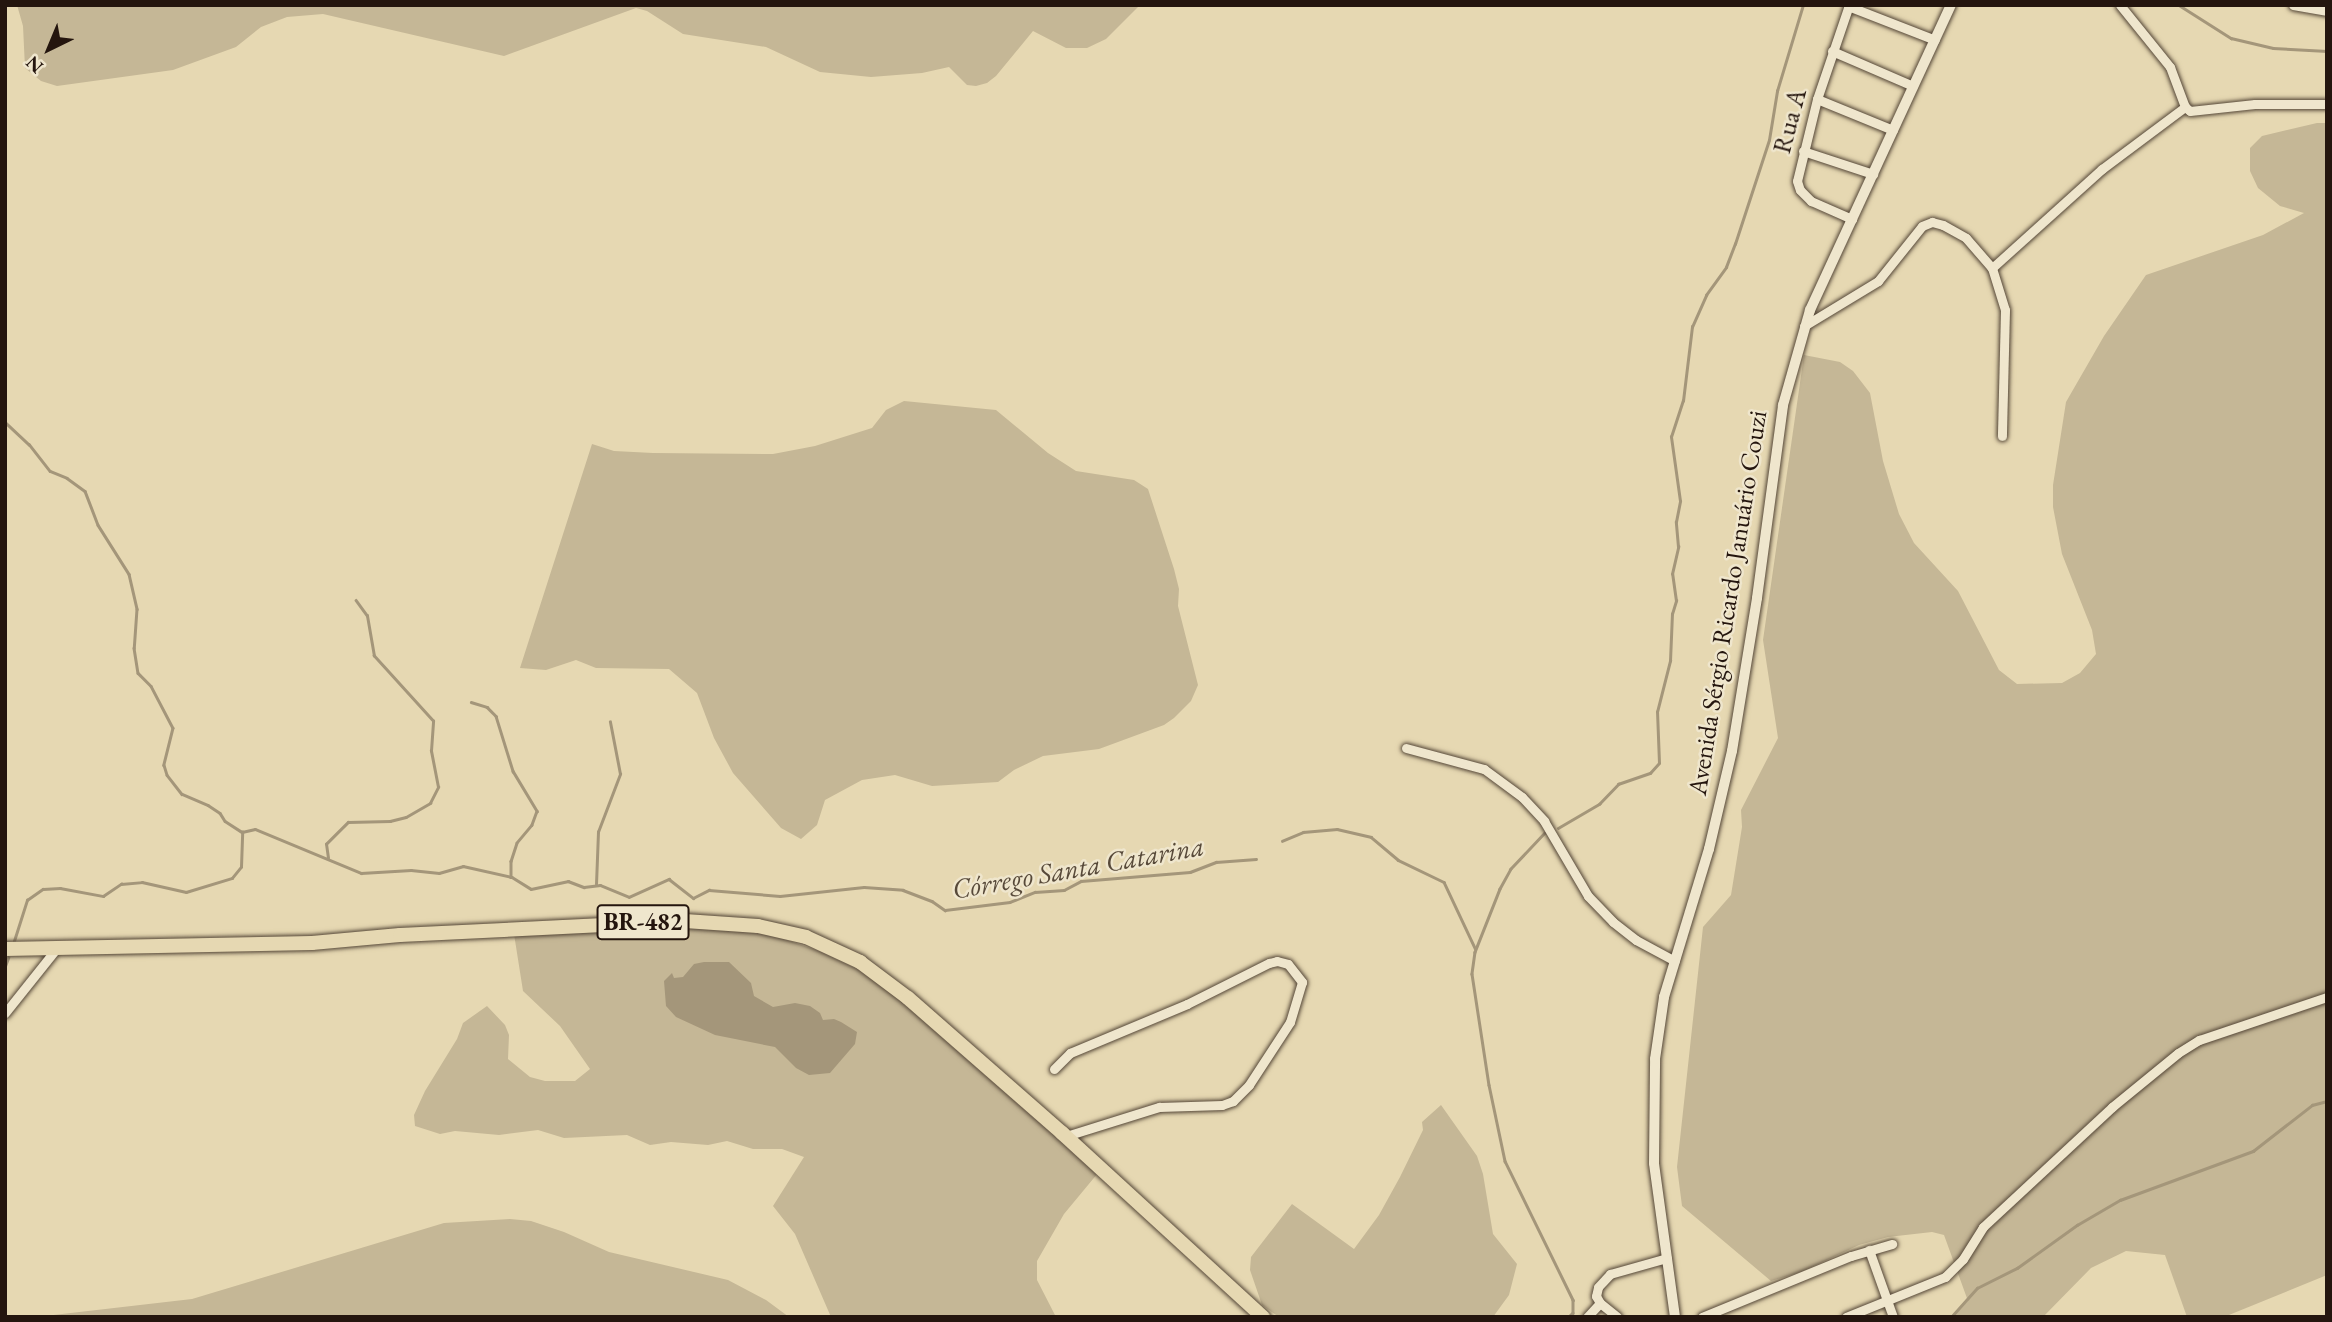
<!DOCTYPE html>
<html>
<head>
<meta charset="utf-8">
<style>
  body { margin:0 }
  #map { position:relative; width:2332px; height:1322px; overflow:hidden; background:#e6d8b2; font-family:"EB Garamond",serif }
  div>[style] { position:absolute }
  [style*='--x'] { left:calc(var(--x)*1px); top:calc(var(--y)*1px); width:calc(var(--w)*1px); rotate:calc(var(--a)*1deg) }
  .green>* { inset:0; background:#c5b796 }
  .water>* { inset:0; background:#a4967a }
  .stream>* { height:2.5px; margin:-1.25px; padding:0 1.25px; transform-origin:1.25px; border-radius:1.25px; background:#a4967a }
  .roads { filter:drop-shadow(0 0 2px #544637) drop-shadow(0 0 2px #544637) }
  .minor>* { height:9px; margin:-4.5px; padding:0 4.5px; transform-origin:4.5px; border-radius:4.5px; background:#efe6cd }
  .tertiary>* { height:10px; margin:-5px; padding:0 5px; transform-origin:5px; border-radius:5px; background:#efe6cd }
  .trunk>* { height:14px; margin:-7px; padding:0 7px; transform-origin:7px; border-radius:7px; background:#e6d8b2 }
  span { translate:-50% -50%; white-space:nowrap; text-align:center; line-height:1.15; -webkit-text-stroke:5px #efe6cd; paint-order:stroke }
  .shield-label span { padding:2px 5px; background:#efe6cd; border:2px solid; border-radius:5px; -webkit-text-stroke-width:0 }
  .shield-label { font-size:24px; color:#24150e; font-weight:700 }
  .street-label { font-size:26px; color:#24150e }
  .water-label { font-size:28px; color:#574939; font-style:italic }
  .frame { position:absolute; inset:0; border:7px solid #24150e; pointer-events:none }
  .north { position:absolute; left:14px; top:14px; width:70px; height:70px; -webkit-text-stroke:5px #efe6cd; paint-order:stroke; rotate:223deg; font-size:19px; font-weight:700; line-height:28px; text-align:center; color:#24150e }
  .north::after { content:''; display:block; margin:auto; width:24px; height:32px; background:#24150e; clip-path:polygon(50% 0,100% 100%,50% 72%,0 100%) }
</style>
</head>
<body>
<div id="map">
  <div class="green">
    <i style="clip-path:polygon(17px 5px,1140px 5px,1106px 39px,1087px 48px,1066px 48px,1033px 31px,996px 76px,987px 83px,976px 86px,967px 85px,949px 67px,922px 73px,871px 77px,820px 72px,766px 47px,683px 34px,647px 11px,636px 8px,504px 56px,323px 14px,287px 17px,261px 27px,236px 47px,173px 70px,57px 86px,41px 81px,25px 68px,23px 26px)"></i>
    <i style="clip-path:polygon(2317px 123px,2327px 123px,2327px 1275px,2224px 1317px,2187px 1317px,2165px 1255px,2126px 1251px,2091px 1268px,2043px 1317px,1953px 1317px,1968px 1301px,1944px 1235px,1932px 1232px,1888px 1237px,1859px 1245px,1801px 1272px,1771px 1281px,1682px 1206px,1677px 1167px,1703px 927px,1731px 895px,1742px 827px,1741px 810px,1778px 738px,1763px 640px,1804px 355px,1840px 362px,1853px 371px,1870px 393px,1883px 461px,1899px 514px,1914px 543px,1958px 591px,1999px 670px,2017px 684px,2062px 683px,2080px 673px,2096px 654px,2092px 630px,2062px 554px,2053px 507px,2053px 485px,2066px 402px,2104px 336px,2146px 275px,2263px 235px,2304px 213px,2280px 206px,2258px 188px,2250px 171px,2250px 148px,2262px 136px)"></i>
    <i style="clip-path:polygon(904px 401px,996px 410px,1048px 453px,1076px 471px,1134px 480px,1148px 489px,1174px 569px,1179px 589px,1178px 606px,1198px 685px,1191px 701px,1174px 718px,1164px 725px,1099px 749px,1043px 756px,1014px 770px,998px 782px,932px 786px,895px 775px,862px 780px,825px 800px,817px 825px,801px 839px,781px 828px,733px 773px,714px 738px,697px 693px,669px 669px,596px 668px,576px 660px,546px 670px,520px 668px,592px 444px,614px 451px,653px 453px,773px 454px,815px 446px,872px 428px,886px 410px)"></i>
    <i style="clip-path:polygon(704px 927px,775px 936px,819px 951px,859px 970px,887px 987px,1098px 1173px,1064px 1214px,1037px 1261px,1037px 1280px,1056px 1317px,831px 1317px,795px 1234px,773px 1206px,804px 1157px,782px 1149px,753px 1149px,727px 1141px,708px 1145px,671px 1142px,650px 1145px,627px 1135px,564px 1138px,538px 1130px,499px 1135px,455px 1131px,440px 1134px,415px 1126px,414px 1115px,425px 1091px,457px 1039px,463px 1023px,487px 1006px,505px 1025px,509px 1035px,508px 1059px,530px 1077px,545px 1081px,575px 1081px,590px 1069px,560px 1026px,523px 991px,514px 934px)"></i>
    <i style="clip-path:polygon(1441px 1105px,1477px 1156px,1483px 1174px,1493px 1234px,1517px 1264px,1509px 1295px,1493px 1317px,1279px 1317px,1262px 1305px,1250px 1270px,1251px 1257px,1292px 1204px,1354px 1249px,1379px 1215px,1400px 1177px,1423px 1130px,1422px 1122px)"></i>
    <i style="clip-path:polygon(510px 1219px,531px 1221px,564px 1232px,609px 1252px,728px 1280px,766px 1300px,789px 1317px,36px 1317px,192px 1299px,444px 1223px)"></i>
  </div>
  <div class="water">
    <i style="clip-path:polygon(704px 962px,729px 962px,751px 983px,754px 996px,773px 1007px,795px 1003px,810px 1006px,820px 1013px,823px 1020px,834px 1019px,841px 1022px,857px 1032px,855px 1044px,830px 1073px,809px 1075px,796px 1068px,775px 1047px,715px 1035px,676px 1017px,666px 1006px,664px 981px,672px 973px,674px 978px,683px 977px,694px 964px)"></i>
  </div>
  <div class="stream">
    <i style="--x:2179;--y:5;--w:62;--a:32.4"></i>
    <i style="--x:2231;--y:38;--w:43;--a:13.4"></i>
    <i style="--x:2273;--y:48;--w:54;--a:3.2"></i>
    <i style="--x:5;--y:422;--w:33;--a:43"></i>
    <i style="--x:29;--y:444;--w:34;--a:52"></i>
    <i style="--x:50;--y:471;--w:18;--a:22"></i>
    <i style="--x:67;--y:478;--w:22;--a:36"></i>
    <i style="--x:85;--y:491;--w:36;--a:69"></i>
    <i style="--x:98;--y:525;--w:58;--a:57.7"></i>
    <i style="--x:129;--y:574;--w:36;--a:77"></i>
    <i style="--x:137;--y:609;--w:39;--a:94"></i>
    <i style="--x:134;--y:648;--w:25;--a:81"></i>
    <i style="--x:138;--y:673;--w:18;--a:45"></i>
    <i style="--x:151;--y:686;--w:47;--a:62.4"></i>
    <i style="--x:173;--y:728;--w:38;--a:104"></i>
    <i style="--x:164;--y:765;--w:10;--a:73"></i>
    <i style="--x:167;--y:775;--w:24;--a:52"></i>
    <i style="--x:182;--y:794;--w:28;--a:23"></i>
    <i style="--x:208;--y:805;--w:14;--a:34"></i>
    <i style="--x:220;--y:813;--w:9;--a:58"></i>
    <i style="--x:225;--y:821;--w:20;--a:33"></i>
    <i style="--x:471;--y:702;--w:17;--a:17"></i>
    <i style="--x:487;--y:707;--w:13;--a:45"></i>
    <i style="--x:496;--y:716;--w:58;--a:72.8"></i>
    <i style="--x:513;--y:771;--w:47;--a:59"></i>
    <i style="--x:537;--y:811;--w:15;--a:110"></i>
    <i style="--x:532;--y:825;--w:23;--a:130"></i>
    <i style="--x:517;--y:843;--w:19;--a:108"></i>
    <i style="--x:511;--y:861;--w:16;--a:90"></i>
    <i style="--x:1558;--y:828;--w:48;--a:-30.3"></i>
    <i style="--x:1599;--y:804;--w:28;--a:-46"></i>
    <i style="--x:1618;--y:784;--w:34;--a:-19"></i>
    <i style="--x:1650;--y:773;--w:13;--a:-48"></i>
    <i style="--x:1659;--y:763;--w:51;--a:-92.2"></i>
    <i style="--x:1657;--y:712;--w:53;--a:-75.7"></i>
    <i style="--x:1670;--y:661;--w:47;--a:-87.6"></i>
    <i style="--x:1672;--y:614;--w:14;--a:-73"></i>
    <i style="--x:1676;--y:601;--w:27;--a:-98"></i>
    <i style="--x:1672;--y:574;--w:28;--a:-77"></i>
    <i style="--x:1678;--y:547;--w:25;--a:-95"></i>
    <i style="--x:1676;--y:522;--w:21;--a:-79"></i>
    <i style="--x:1680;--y:501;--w:65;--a:-98"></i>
    <i style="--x:1671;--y:437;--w:38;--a:-72"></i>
    <i style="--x:1683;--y:401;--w:75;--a:-83.1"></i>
    <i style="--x:1692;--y:327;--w:35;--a:-66"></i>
    <i style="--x:1706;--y:295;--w:34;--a:-54"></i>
    <i style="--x:1726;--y:267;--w:25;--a:-69"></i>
    <i style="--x:1735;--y:244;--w:109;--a:-71.9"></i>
    <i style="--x:1769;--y:140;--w:50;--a:-80.7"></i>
    <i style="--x:1777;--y:91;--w:90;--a:-73.2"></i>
    <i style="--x:242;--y:832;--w:13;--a:-13"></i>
    <i style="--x:255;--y:829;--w:115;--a:22.5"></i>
    <i style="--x:361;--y:873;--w:50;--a:-3.4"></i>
    <i style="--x:411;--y:870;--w:28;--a:6"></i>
    <i style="--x:439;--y:873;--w:25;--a:-16"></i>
    <i style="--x:463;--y:866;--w:50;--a:12.7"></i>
    <i style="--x:512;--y:877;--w:22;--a:32"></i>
    <i style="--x:531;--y:889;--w:38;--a:-12"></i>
    <i style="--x:568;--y:881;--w:17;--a:21"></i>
    <i style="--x:584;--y:887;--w:16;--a:-7"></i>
    <i style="--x:600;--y:885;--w:31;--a:22"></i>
    <i style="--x:629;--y:897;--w:44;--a:-24.2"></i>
    <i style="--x:669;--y:879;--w:31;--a:38"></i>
    <i style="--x:693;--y:898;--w:18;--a:-27"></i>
    <i style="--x:709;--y:890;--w:71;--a:4.8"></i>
    <i style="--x:780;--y:896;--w:84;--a:-6.1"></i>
    <i style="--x:864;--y:887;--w:39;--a:4"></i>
    <i style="--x:903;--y:890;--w:31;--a:21"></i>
    <i style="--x:932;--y:901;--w:16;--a:35"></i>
    <i style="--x:945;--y:910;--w:65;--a:-7"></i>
    <i style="--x:1010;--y:902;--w:27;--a:-22"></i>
    <i style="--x:1035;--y:892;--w:29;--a:-4"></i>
    <i style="--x:1064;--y:890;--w:19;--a:-28"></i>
    <i style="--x:1081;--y:881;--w:109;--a:-4.7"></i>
    <i style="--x:1190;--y:872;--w:28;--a:-21"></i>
    <i style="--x:1216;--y:862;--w:40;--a:-4.3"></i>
    <i style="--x:1545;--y:833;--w:50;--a:133.4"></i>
    <i style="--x:1511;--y:869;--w:23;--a:119"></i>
    <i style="--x:1500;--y:889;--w:68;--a:111.6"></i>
    <i style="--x:1475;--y:952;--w:22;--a:98"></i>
    <i style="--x:1472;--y:974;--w:112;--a:81.3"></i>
    <i style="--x:1489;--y:1085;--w:78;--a:78.1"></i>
    <i style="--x:1505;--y:1161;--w:155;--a:63.9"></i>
    <i style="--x:1573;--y:1300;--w:13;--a:90"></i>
    <i style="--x:1573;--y:1313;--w:6;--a:135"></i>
    <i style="--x:1282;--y:841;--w:23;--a:-23"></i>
    <i style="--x:1303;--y:832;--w:34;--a:-5"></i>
    <i style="--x:1337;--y:829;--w:35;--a:13"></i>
    <i style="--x:1371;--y:837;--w:35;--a:40"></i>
    <i style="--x:1398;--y:860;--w:51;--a:25.6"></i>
    <i style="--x:1444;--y:882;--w:73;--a:64.8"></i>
    <i style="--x:328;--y:858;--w:14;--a:-98"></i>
    <i style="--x:326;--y:844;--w:31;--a:-45"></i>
    <i style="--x:348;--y:822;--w:42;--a:-1.4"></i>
    <i style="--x:390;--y:821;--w:16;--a:-14"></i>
    <i style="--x:406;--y:817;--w:28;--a:-30"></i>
    <i style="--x:430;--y:803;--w:18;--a:-63"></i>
    <i style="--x:438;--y:787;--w:37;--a:-101"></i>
    <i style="--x:431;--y:751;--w:30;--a:-86"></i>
    <i style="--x:433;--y:721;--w:88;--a:-132.2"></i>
    <i style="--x:374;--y:656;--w:41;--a:-99.9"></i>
    <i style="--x:367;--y:616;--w:19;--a:-126"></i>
    <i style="--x:596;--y:884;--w:52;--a:-87.8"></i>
    <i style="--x:598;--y:832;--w:62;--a:-69.2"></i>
    <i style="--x:620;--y:774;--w:53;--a:-100.9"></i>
    <i style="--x:14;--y:941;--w:43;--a:-72.4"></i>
    <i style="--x:27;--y:900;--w:19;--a:-35"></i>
    <i style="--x:43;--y:889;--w:17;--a:-3"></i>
    <i style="--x:60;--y:888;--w:44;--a:10.5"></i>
    <i style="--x:103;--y:896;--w:22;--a:-34"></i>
    <i style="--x:121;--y:884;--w:21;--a:-5"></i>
    <i style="--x:142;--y:882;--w:45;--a:12.8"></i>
    <i style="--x:186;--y:892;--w:48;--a:-16.9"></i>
    <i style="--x:232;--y:878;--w:14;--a:-51"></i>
    <i style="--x:241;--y:867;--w:35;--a:-88"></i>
    <i style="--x:5;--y:966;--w:9;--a:-69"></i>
    <i style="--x:1951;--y:1317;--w:39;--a:-48"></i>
    <i style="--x:1977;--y:1288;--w:45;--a:-26.6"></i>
    <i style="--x:2017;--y:1268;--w:74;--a:-35.6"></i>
    <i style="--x:2077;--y:1225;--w:50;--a:-30.2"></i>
    <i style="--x:2120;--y:1200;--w:142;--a:-20.2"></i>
    <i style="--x:2253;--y:1151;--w:75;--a:-37.9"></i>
    <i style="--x:2312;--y:1105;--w:16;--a:-15"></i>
  </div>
  <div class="roads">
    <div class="minor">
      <i style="--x:1849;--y:5;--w:99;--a:108.8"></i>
      <i style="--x:1817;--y:99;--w:84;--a:103.7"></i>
      <i style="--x:1797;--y:181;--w:9;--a:72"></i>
      <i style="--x:1800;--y:190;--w:16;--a:45"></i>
      <i style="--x:1811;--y:201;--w:45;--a:23.7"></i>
      <i style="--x:2120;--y:5;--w:80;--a:51.1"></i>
      <i style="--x:2170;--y:67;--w:43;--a:69.4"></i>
      <i style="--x:2185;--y:107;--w:6;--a:39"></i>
      <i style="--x:2190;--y:111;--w:65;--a:-6.1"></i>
      <i style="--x:2255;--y:104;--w:72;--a:0"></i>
      <i style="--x:2293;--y:5;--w:35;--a:10"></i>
      <i style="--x:1848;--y:6;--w:93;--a:21.3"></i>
      <i style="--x:1832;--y:51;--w:88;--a:23.4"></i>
      <i style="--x:1817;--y:99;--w:82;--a:22.2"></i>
      <i style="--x:1803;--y:151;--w:74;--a:18.2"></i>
      <i style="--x:1992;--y:268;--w:148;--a:-42"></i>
      <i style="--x:2102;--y:169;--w:104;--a:-36.8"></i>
      <i style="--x:1804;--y:326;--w:87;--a:-31.3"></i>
      <i style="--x:1878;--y:281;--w:70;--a:-51.3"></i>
      <i style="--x:1922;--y:226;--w:11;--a:-22"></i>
      <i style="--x:1932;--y:222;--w:11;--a:15"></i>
      <i style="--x:1943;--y:225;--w:26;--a:29"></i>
      <i style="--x:1966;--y:238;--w:40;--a:49"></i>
      <i style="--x:1992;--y:268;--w:44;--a:72.8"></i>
      <i style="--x:2005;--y:310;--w:126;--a:91.4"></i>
      <i style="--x:1406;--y:748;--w:81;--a:15.1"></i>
      <i style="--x:1484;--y:769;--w:47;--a:36.4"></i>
      <i style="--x:1522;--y:797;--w:33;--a:47"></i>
      <i style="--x:1544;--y:821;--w:87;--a:59.6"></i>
      <i style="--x:1588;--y:896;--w:36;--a:46"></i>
      <i style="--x:1613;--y:922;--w:29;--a:38"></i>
      <i style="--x:1636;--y:940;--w:44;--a:28.3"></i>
      <i style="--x:5;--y:1013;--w:82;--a:-51.4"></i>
      <i style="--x:1054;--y:1069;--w:23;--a:-45"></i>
      <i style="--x:1070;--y:1053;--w:127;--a:-22.7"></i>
      <i style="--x:1187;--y:1004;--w:92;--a:-26.6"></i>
      <i style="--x:1269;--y:963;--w:8;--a:-14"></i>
      <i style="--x:1277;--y:961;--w:11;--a:15"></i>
      <i style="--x:1288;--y:964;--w:23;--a:52"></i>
      <i style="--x:1302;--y:982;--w:42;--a:106.7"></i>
      <i style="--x:1290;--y:1022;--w:75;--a:123.1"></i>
      <i style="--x:1249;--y:1085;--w:23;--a:135"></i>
      <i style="--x:1233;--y:1101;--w:12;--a:160"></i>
      <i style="--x:1222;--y:1105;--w:63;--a:178.2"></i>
      <i style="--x:1159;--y:1107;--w:97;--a:162.7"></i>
      <i style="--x:1869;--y:1250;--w:71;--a:70.3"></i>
      <i style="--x:1600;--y:1303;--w:8;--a:-120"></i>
      <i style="--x:1596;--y:1296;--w:9;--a:-77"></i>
      <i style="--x:1598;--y:1287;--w:18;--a:-47"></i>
      <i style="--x:1610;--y:1274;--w:59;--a:-15.7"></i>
      <i style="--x:1600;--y:1303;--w:22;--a:39"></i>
      <i style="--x:1587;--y:1317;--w:19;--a:-47"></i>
      <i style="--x:1702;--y:1317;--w:161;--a:-22.3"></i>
      <i style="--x:1851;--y:1256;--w:43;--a:-16.3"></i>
      <i style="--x:1846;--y:1317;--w:107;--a:-22"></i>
      <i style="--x:1945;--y:1277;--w:25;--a:-45"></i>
      <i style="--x:1963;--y:1259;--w:38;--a:-58"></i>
      <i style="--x:1983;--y:1227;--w:176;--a:-42.9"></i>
      <i style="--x:2112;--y:1107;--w:85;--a:-39.3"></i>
      <i style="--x:2178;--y:1053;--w:25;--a:-32"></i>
      <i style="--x:2199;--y:1040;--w:135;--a:-18.6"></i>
    </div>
    <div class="tertiary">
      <i style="--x:1675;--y:1317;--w:155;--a:-97.8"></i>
      <i style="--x:1654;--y:1163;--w:104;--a:-89.4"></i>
      <i style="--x:1655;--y:1059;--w:63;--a:-81.7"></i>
      <i style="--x:1664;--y:997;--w:155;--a:-73.1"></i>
      <i style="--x:1709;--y:849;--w:101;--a:-76.8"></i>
      <i style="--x:1732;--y:751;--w:155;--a:-80.7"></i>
      <i style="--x:1757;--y:598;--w:195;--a:-82.3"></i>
      <i style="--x:1783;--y:405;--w:99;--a:-74.1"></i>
      <i style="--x:1810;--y:310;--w:336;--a:-65.2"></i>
    </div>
    <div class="trunk">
      <i style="--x:5;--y:949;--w:307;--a:-1.1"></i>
      <i style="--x:312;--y:943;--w:88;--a:-5.2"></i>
      <i style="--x:400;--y:935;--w:285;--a:-2.8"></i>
      <i style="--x:685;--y:921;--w:73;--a:3.9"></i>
      <i style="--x:758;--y:926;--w:49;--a:12.9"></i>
      <i style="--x:806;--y:937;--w:60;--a:24.8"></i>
      <i style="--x:860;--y:962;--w:60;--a:36.9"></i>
      <i style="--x:908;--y:998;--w:205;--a:41.2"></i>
      <i style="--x:1062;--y:1133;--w:273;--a:42.5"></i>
    </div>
  </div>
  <div class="shield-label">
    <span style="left:643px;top:922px">BR-482</span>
  </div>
  <div class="street-label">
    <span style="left:1790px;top:121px;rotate:-75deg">Rua A</span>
    <span style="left:1728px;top:603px;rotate:-81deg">Avenida Sérgio Ricardo Januário Couzi</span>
  </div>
  <div class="water-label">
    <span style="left:1078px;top:867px;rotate:-10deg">Córrego Santa Catarina</span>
  </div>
  <div class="frame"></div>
  <div class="north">N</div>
</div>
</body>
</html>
